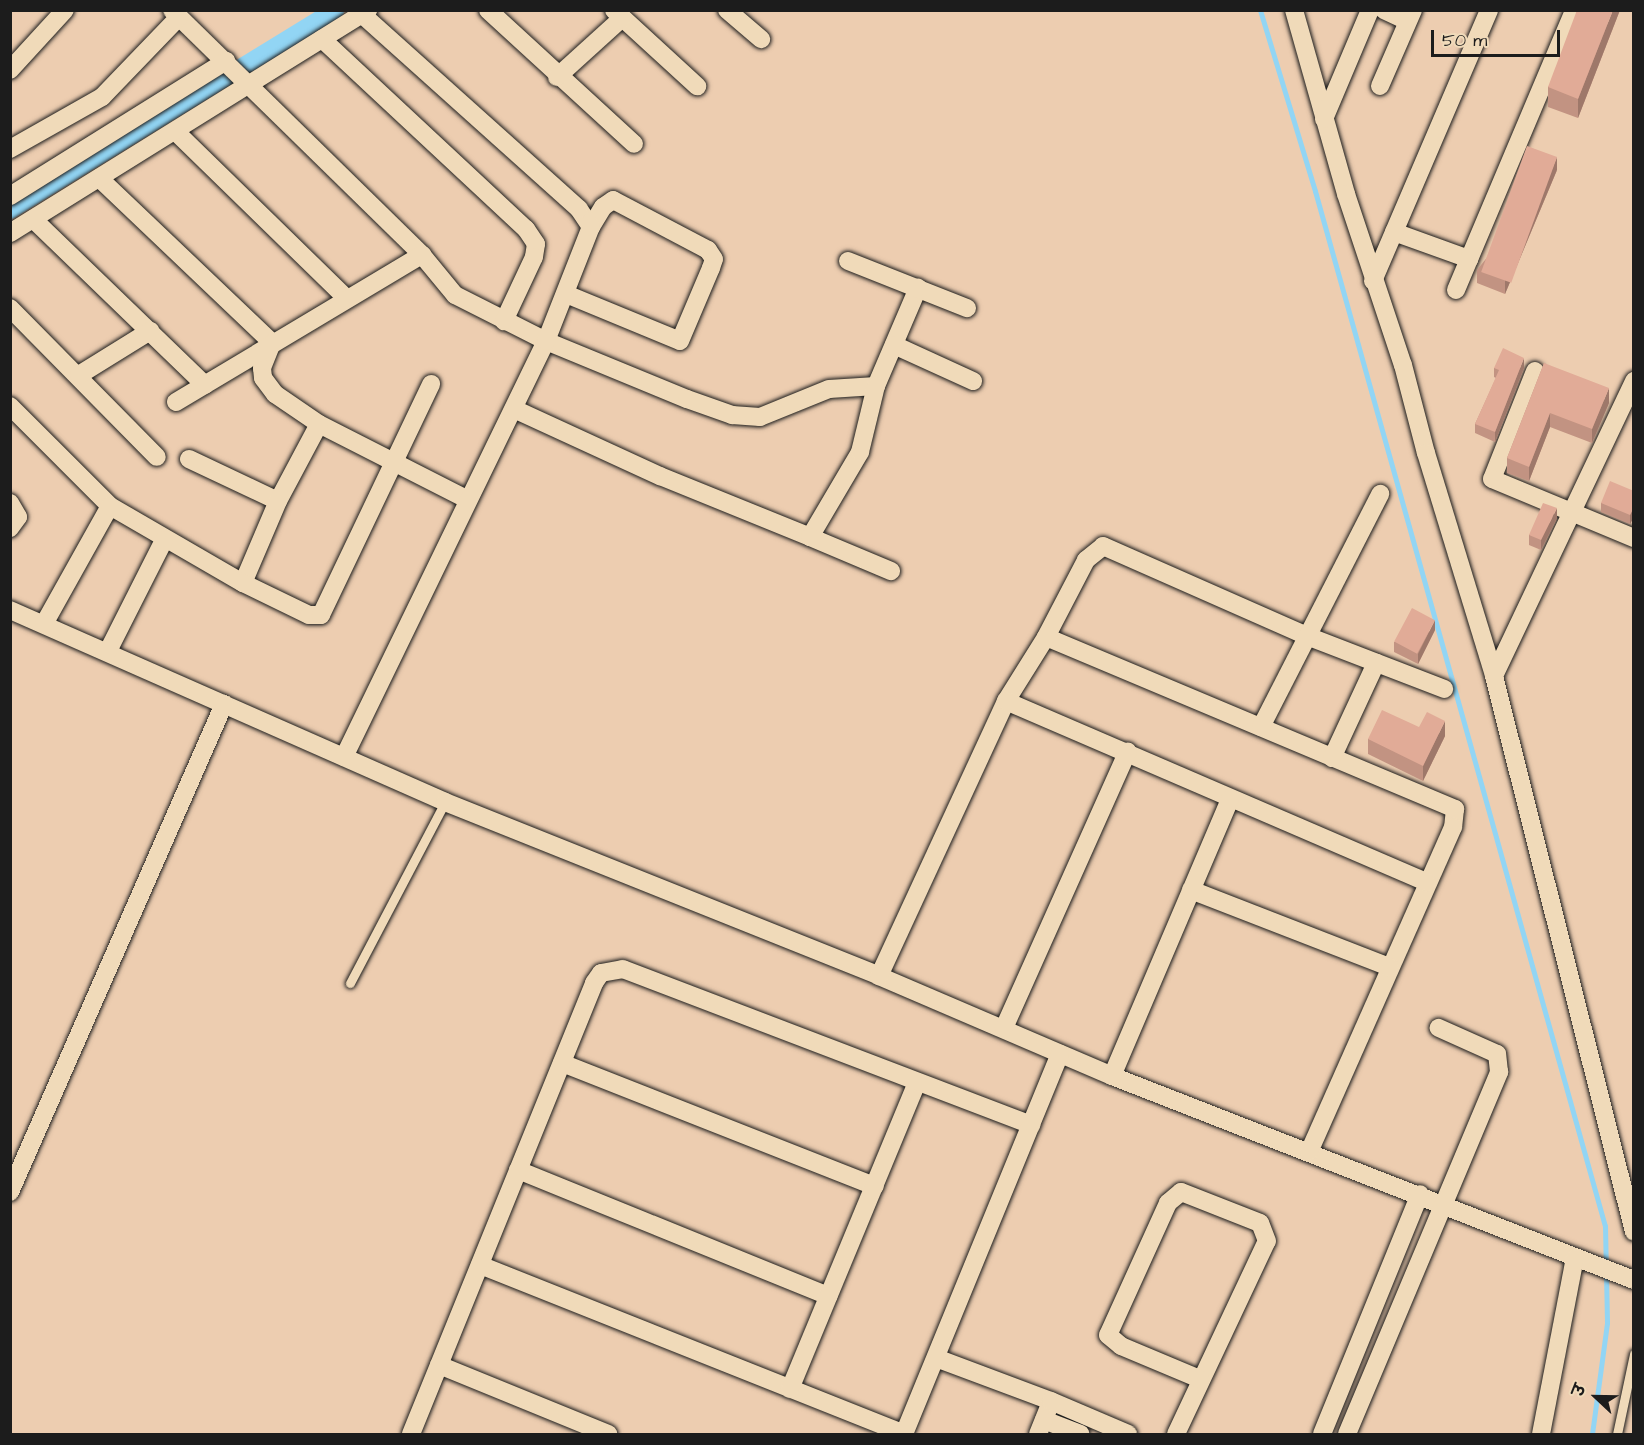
<!DOCTYPE html>
<html>
<head>
<meta charset="utf-8">
<style>
  body { margin:0 }
  #map { position:relative; width:1644px; height:1445px; overflow:hidden; background:#edcdb0; font-family:"Architects Daughter","Playpen Sans Deva",sans-serif }
  div>[style] { position:absolute }
  [style*='--x'] { left:calc(var(--x)*1px); top:calc(var(--y)*1px); width:calc(var(--w)*1px); rotate:calc(var(--a)*1deg) }
  .stream>* { height:5px; margin:-2.5px; padding:0 2.5px; transform-origin:2.5px; border-radius:2.5px; background:#92d5f4 }
  .canal>* { height:18px; margin:-9px; padding:0 9px; transform-origin:9px; border-radius:9px; background:#92d5f4 }
  .roads { filter:drop-shadow(0 0 2px #1c1c1c) drop-shadow(0 0 2px #1c1c1c) }
  .service>* { height:9px; margin:-4.5px; padding:0 4.5px; transform-origin:4.5px; border-radius:4.5px; background:#f0dab9 }
  .minor>* { height:18px; margin:-9px; padding:0 9px; transform-origin:9px; border-radius:9px; background:#f0dab9 }
  .wall>* { inset:0; background:#c29382 }
  .shaded-wall>* { inset:0; background:#9e786a }
  .building>* { inset:0; background:#e1ab97; transform-origin:0 0 }
  span { translate:-50% -50%; white-space:nowrap; text-align:center; line-height:1.15; -webkit-text-stroke:5px #f0dab9; paint-order:stroke }
  .frame { position:absolute; inset:0; border:12px solid #1c1c1c; pointer-events:none }
  .north { position:absolute; left:1566px; top:1367px; width:60px; height:60px; -webkit-text-stroke:4px #f0dab9; paint-order:stroke; rotate:292deg; font-size:16px; font-weight:700; line-height:24px; text-align:center; color:#1c1c1c }
  .north::after { content:''; display:block; margin:auto; width:21px; height:27px; background:#1c1c1c; clip-path:polygon(50% 0,100% 100%,50% 72%,0 100%) }
  .scale { position:absolute; left:1431px; top:30px; width:129px; height:27px; box-sizing:border-box; border:3px solid #1c1c1c; border-top:0; padding-left:8px; font-size:18px; line-height:21px; white-space:nowrap; color:#1c1c1c; -webkit-text-stroke:4px #f0dab9; paint-order:stroke }
</style>
</head>
<body>
<div id="map">
  <div class="stream">
    <i style="--x:1260;--y:10;--w:189;--a:73.1"></i>
    <i style="--x:1315;--y:191;--w:1075;--a:74.35"></i>
    <i style="--x:1605;--y:1226;--w:97;--a:88.8"></i>
    <i style="--x:1607;--y:1323;--w:112;--a:97.7"></i>
  </div>
  <div class="canal">
    <i style="--x:10;--y:210;--w:382;--a:-31.6"></i>
  </div>
  <div class="roads">
    <div class="service">
      <i style="--x:350;--y:983;--w:204;--a:-62.3"></i>
      <i style="--x:1617;--y:1434;--w:82;--a:-78"></i>
    </div>
    <div class="minor">
      <i style="--x:172;--y:10;--w:350;--a:44.4"></i>
      <i style="--x:422;--y:255;--w:52;--a:50.5"></i>
      <i style="--x:455;--y:295;--w:102;--a:26.8"></i>
      <i style="--x:546;--y:341;--w:152;--a:22.4"></i>
      <i style="--x:687;--y:399;--w:48;--a:19.6"></i>
      <i style="--x:732;--y:415;--w:28;--a:4"></i>
      <i style="--x:760;--y:417;--w:74;--a:-22.1"></i>
      <i style="--x:829;--y:389;--w:47;--a:-3.7"></i>
      <i style="--x:876;--y:386;--w:107;--a:-66.8"></i>
      <i style="--x:488;--y:10;--w:198;--a:42.5"></i>
      <i style="--x:614;--y:10;--w:113;--a:42.5"></i>
      <i style="--x:727;--y:10;--w:45;--a:40.5"></i>
      <i style="--x:1294;--y:10;--w:191;--a:74.2"></i>
      <i style="--x:1346;--y:194;--w:180;--a:71.6"></i>
      <i style="--x:1403;--y:365;--w:91;--a:75.4"></i>
      <i style="--x:1426;--y:453;--w:233;--a:73"></i>
      <i style="--x:1494;--y:676;--w:573;--a:75.87"></i>
      <i style="--x:1384;--y:10;--w:26;--a:25"></i>
      <i style="--x:322;--y:39;--w:279;--a:43"></i>
      <i style="--x:526;--y:229;--w:18;--a:56"></i>
      <i style="--x:536;--y:244;--w:13;--a:99"></i>
      <i style="--x:534;--y:257;--w:71;--a:115.1"></i>
      <i style="--x:10;--y:70;--w:81;--a:-47.5"></i>
      <i style="--x:557;--y:77;--w:88;--a:-42.2"></i>
      <i style="--x:1380;--y:86;--w:83;--a:-66.5"></i>
      <i style="--x:1324;--y:119;--w:118;--a:-67.1"></i>
      <i style="--x:175;--y:131;--w:239;--a:44.3"></i>
      <i style="--x:10;--y:149;--w:106;--a:-29.5"></i>
      <i style="--x:102;--y:97;--w:111;--a:-46.1"></i>
      <i style="--x:99;--y:178;--w:239;--a:43.6"></i>
      <i style="--x:272;--y:343;--w:27;--a:112"></i>
      <i style="--x:262;--y:368;--w:10;--a:84"></i>
      <i style="--x:263;--y:378;--w:20;--a:53"></i>
      <i style="--x:275;--y:394;--w:53;--a:34.3"></i>
      <i style="--x:319;--y:424;--w:167;--a:27"></i>
      <i style="--x:10;--y:196;--w:255;--a:-32"></i>
      <i style="--x:33;--y:219;--w:239;--a:44"></i>
      <i style="--x:1394;--y:232;--w:80;--a:19.8"></i>
      <i style="--x:10;--y:233;--w:422;--a:-31.9"></i>
      <i style="--x:848;--y:261;--w:128;--a:21.6"></i>
      <i style="--x:1373;--y:281;--w:295;--a:-66.8"></i>
      <i style="--x:1456;--y:290;--w:304;--a:-67.1"></i>
      <i style="--x:566;--y:294;--w:123;--a:22.4"></i>
      <i style="--x:680;--y:341;--w:79;--a:-67"></i>
      <i style="--x:711;--y:268;--w:9;--a:-72"></i>
      <i style="--x:714;--y:259;--w:11;--a:-124"></i>
      <i style="--x:708;--y:250;--w:107;--a:-152.2"></i>
      <i style="--x:613;--y:200;--w:12;--a:145"></i>
      <i style="--x:603;--y:207;--w:23;--a:121"></i>
      <i style="--x:10;--y:308;--w:209;--a:45.4"></i>
      <i style="--x:894;--y:345;--w:87;--a:24.5"></i>
      <i style="--x:1535;--y:371;--w:116;--a:111.7"></i>
      <i style="--x:1492;--y:479;--w:154;--a:22.6"></i>
      <i style="--x:79;--y:375;--w:84;--a:-31.8"></i>
      <i style="--x:176;--y:402;--w:287;--a:-30.9"></i>
      <i style="--x:10;--y:406;--w:141;--a:45"></i>
      <i style="--x:514;--y:409;--w:161;--a:24.7"></i>
      <i style="--x:660;--y:476;--w:162;--a:22.1"></i>
      <i style="--x:810;--y:537;--w:99;--a:-59.5"></i>
      <i style="--x:860;--y:452;--w:68;--a:-76.4"></i>
      <i style="--x:189;--y:459;--w:98;--a:25.3"></i>
      <i style="--x:10;--y:503;--w:16;--a:60"></i>
      <i style="--x:18;--y:517;--w:14;--a:126"></i>
      <i style="--x:810;--y:537;--w:88;--a:22.8"></i>
      <i style="--x:243;--y:583;--w:89;--a:-66.9"></i>
      <i style="--x:278;--y:501;--w:87;--a:-62"></i>
      <i style="--x:10;--y:610;--w:475;--a:23.8"></i>
      <i style="--x:445;--y:802;--w:468;--a:21.8"></i>
      <i style="--x:879;--y:976;--w:254;--a:23.2"></i>
      <i style="--x:1112;--y:1076;--w:560;--a:21.35"></i>
      <i style="--x:44;--y:624;--w:135;--a:-60.8"></i>
      <i style="--x:110;--y:506;--w:154;--a:30.1"></i>
      <i style="--x:243;--y:583;--w:73;--a:25.9"></i>
      <i style="--x:309;--y:615;--w:12;--a:0"></i>
      <i style="--x:321;--y:615;--w:256;--a:-64.5"></i>
      <i style="--x:1046;--y:637;--w:444;--a:22.8"></i>
      <i style="--x:1455;--y:809;--w:18;--a:96"></i>
      <i style="--x:1453;--y:827;--w:355;--a:113.9"></i>
      <i style="--x:108;--y:651;--w:124;--a:-63.2"></i>
      <i style="--x:1494;--y:676;--w:327;--a:-64.6"></i>
      <i style="--x:1006;--y:701;--w:75;--a:-58"></i>
      <i style="--x:1046;--y:637;--w:87;--a:-62.5"></i>
      <i style="--x:1086;--y:560;--w:22;--a:-39"></i>
      <i style="--x:1103;--y:546;--w:223;--a:23.8"></i>
      <i style="--x:1307;--y:636;--w:147;--a:21.1"></i>
      <i style="--x:1261;--y:727;--w:262;--a:-62.9"></i>
      <i style="--x:344;--y:757;--w:462;--a:-64.1"></i>
      <i style="--x:546;--y:341;--w:123;--a:-68.5"></i>
      <i style="--x:591;--y:227;--w:22;--a:-124"></i>
      <i style="--x:579;--y:209;--w:292;--a:-138.1"></i>
      <i style="--x:1332;--y:758;--w:105;--a:-65.1"></i>
      <i style="--x:1191;--y:890;--w:213;--a:21.2"></i>
      <i style="--x:879;--y:976;--w:303;--a:-65.2"></i>
      <i style="--x:1006;--y:701;--w:458;--a:23.3"></i>
      <i style="--x:1004;--y:1028;--w:303;--a:-65.9"></i>
      <i style="--x:562;--y:1063;--w:336;--a:21.5"></i>
      <i style="--x:1112;--y:1076;--w:301;--a:-66.9"></i>
      <i style="--x:518;--y:1170;--w:335;--a:22.1"></i>
      <i style="--x:10;--y:1192;--w:533;--a:-66.32"></i>
      <i style="--x:480;--y:1265;--w:456;--a:21.7"></i>
      <i style="--x:936;--y:1358;--w:123;--a:20.5"></i>
      <i style="--x:439;--y:1365;--w:183;--a:22.2"></i>
      <i style="--x:790;--y:1389;--w:332;--a:-67.5"></i>
      <i style="--x:1044;--y:1420;--w:39;--a:21"></i>
      <i style="--x:411;--y:1434;--w:487;--a:-67.9"></i>
      <i style="--x:594;--y:983;--w:12;--a:-55"></i>
      <i style="--x:601;--y:973;--w:22;--a:-10"></i>
      <i style="--x:623;--y:969;--w:437;--a:20.9"></i>
      <i style="--x:904;--y:1434;--w:411;--a:-67.7"></i>
      <i style="--x:1038;--y:1434;--w:35;--a:-68"></i>
      <i style="--x:1051;--y:1401;--w:84;--a:23.2"></i>
      <i style="--x:1176;--y:1434;--w:213;--a:-64.8"></i>
      <i style="--x:1267;--y:1241;--w:19;--a:-111"></i>
      <i style="--x:1260;--y:1223;--w:85;--a:-158.6"></i>
      <i style="--x:1181;--y:1192;--w:17;--a:140"></i>
      <i style="--x:1168;--y:1203;--w:145;--a:114.4"></i>
      <i style="--x:1108;--y:1335;--w:17;--a:40"></i>
      <i style="--x:1121;--y:1346;--w:86;--a:22.7"></i>
      <i style="--x:1322;--y:1434;--w:259;--a:-67.8"></i>
      <i style="--x:1347;--y:1434;--w:393;--a:-67.2"></i>
      <i style="--x:1499;--y:1072;--w:18;--a:-96"></i>
      <i style="--x:1497;--y:1054;--w:64;--a:-155.9"></i>
      <i style="--x:1541;--y:1434;--w:179;--a:-79.1"></i>
    </div>
  </div>
  <div class="wall">
    <i style="clip-path:polygon(1620px 10px,1578px 118px,1548px 107px,1548px 87px)"></i>
    <i style="clip-path:polygon(1557px 170px,1505px 294px,1477px 283px,1477px 270px)"></i>
    <i style="clip-path:polygon(1544px 363px,1609px 403px,1592px 443px,1550px 427px,1529px 481px,1507px 473px,1507px 458px)"></i>
    <i style="clip-path:polygon(1494px 368px,1524px 368px,1495px 442px,1475px 433px,1475px 424px,1496px 378px,1494px 377px)"></i>
    <i style="clip-path:polygon(1634px 491px,1634px 517px,1630px 524px,1601px 512px,1601px 503px)"></i>
    <i style="clip-path:polygon(1557px 518px,1541px 550px,1529px 545px,1529px 535px)"></i>
    <i style="clip-path:polygon(1435px 630px,1418px 664px,1394px 652px,1394px 642px)"></i>
    <i style="clip-path:polygon(1419px 727px,1445px 736px,1423px 781px,1368px 754px,1368px 739px)"></i>
  </div>
  <div class="shaded-wall">
    <i style="clip-path:polygon(1613px 10px,1620px 10px,1578px 118px,1578px 99px)"></i>
    <i style="clip-path:polygon(1557px 157px,1557px 170px,1505px 294px,1505px 281px)"></i>
    <i style="clip-path:polygon(1524px 358px,1524px 368px,1495px 442px,1495px 432px)"></i>
    <i style="clip-path:polygon(1609px 388px,1609px 403px,1592px 443px,1592px 429px)"></i>
    <i style="clip-path:polygon(1550px 413px,1550px 427px,1529px 481px,1529px 467px)"></i>
    <i style="clip-path:polygon(1634px 507px,1634px 517px,1630px 524px,1630px 515px)"></i>
    <i style="clip-path:polygon(1557px 508px,1557px 518px,1541px 550px,1541px 540px)"></i>
    <i style="clip-path:polygon(1435px 620px,1435px 630px,1418px 664px,1418px 654px)"></i>
    <i style="clip-path:polygon(1445px 721px,1445px 736px,1423px 781px,1423px 766px)"></i>
  </div>
  <div class="building">
    <i style="clip-path:polygon(1577px 10px,1613px 10px,1578px 99px,1548px 87px)"></i>
    <i style="left:1527px;top:146px;width:32px;height:134px;rotate:20deg"></i>
    <i style="clip-path:polygon(1503px 348px,1524px 358px,1495px 432px,1475px 424px,1499px 370px,1494px 368px)"></i>
    <i style="clip-path:polygon(1544px 363px,1609px 388px,1592px 429px,1550px 413px,1529px 467px,1507px 458px)"></i>
    <i style="clip-path:polygon(1610px 481px,1634px 491px,1634px 507px,1630px 515px,1601px 503px)"></i>
    <i style="clip-path:polygon(1543px 503px,1557px 508px,1541px 540px,1529px 535px)"></i>
    <i style="left:1412px;top:608px;width:26px;height:38px;rotate:28deg"></i>
    <i style="clip-path:polygon(1382px 710px,1419px 727px,1427px 712px,1445px 721px,1423px 766px,1368px 739px)"></i>
  </div>
  <div class="frame"></div>
  <div class="north">उ</div>
  <div class="scale">50 m</div>
</div>
</body>
</html>
